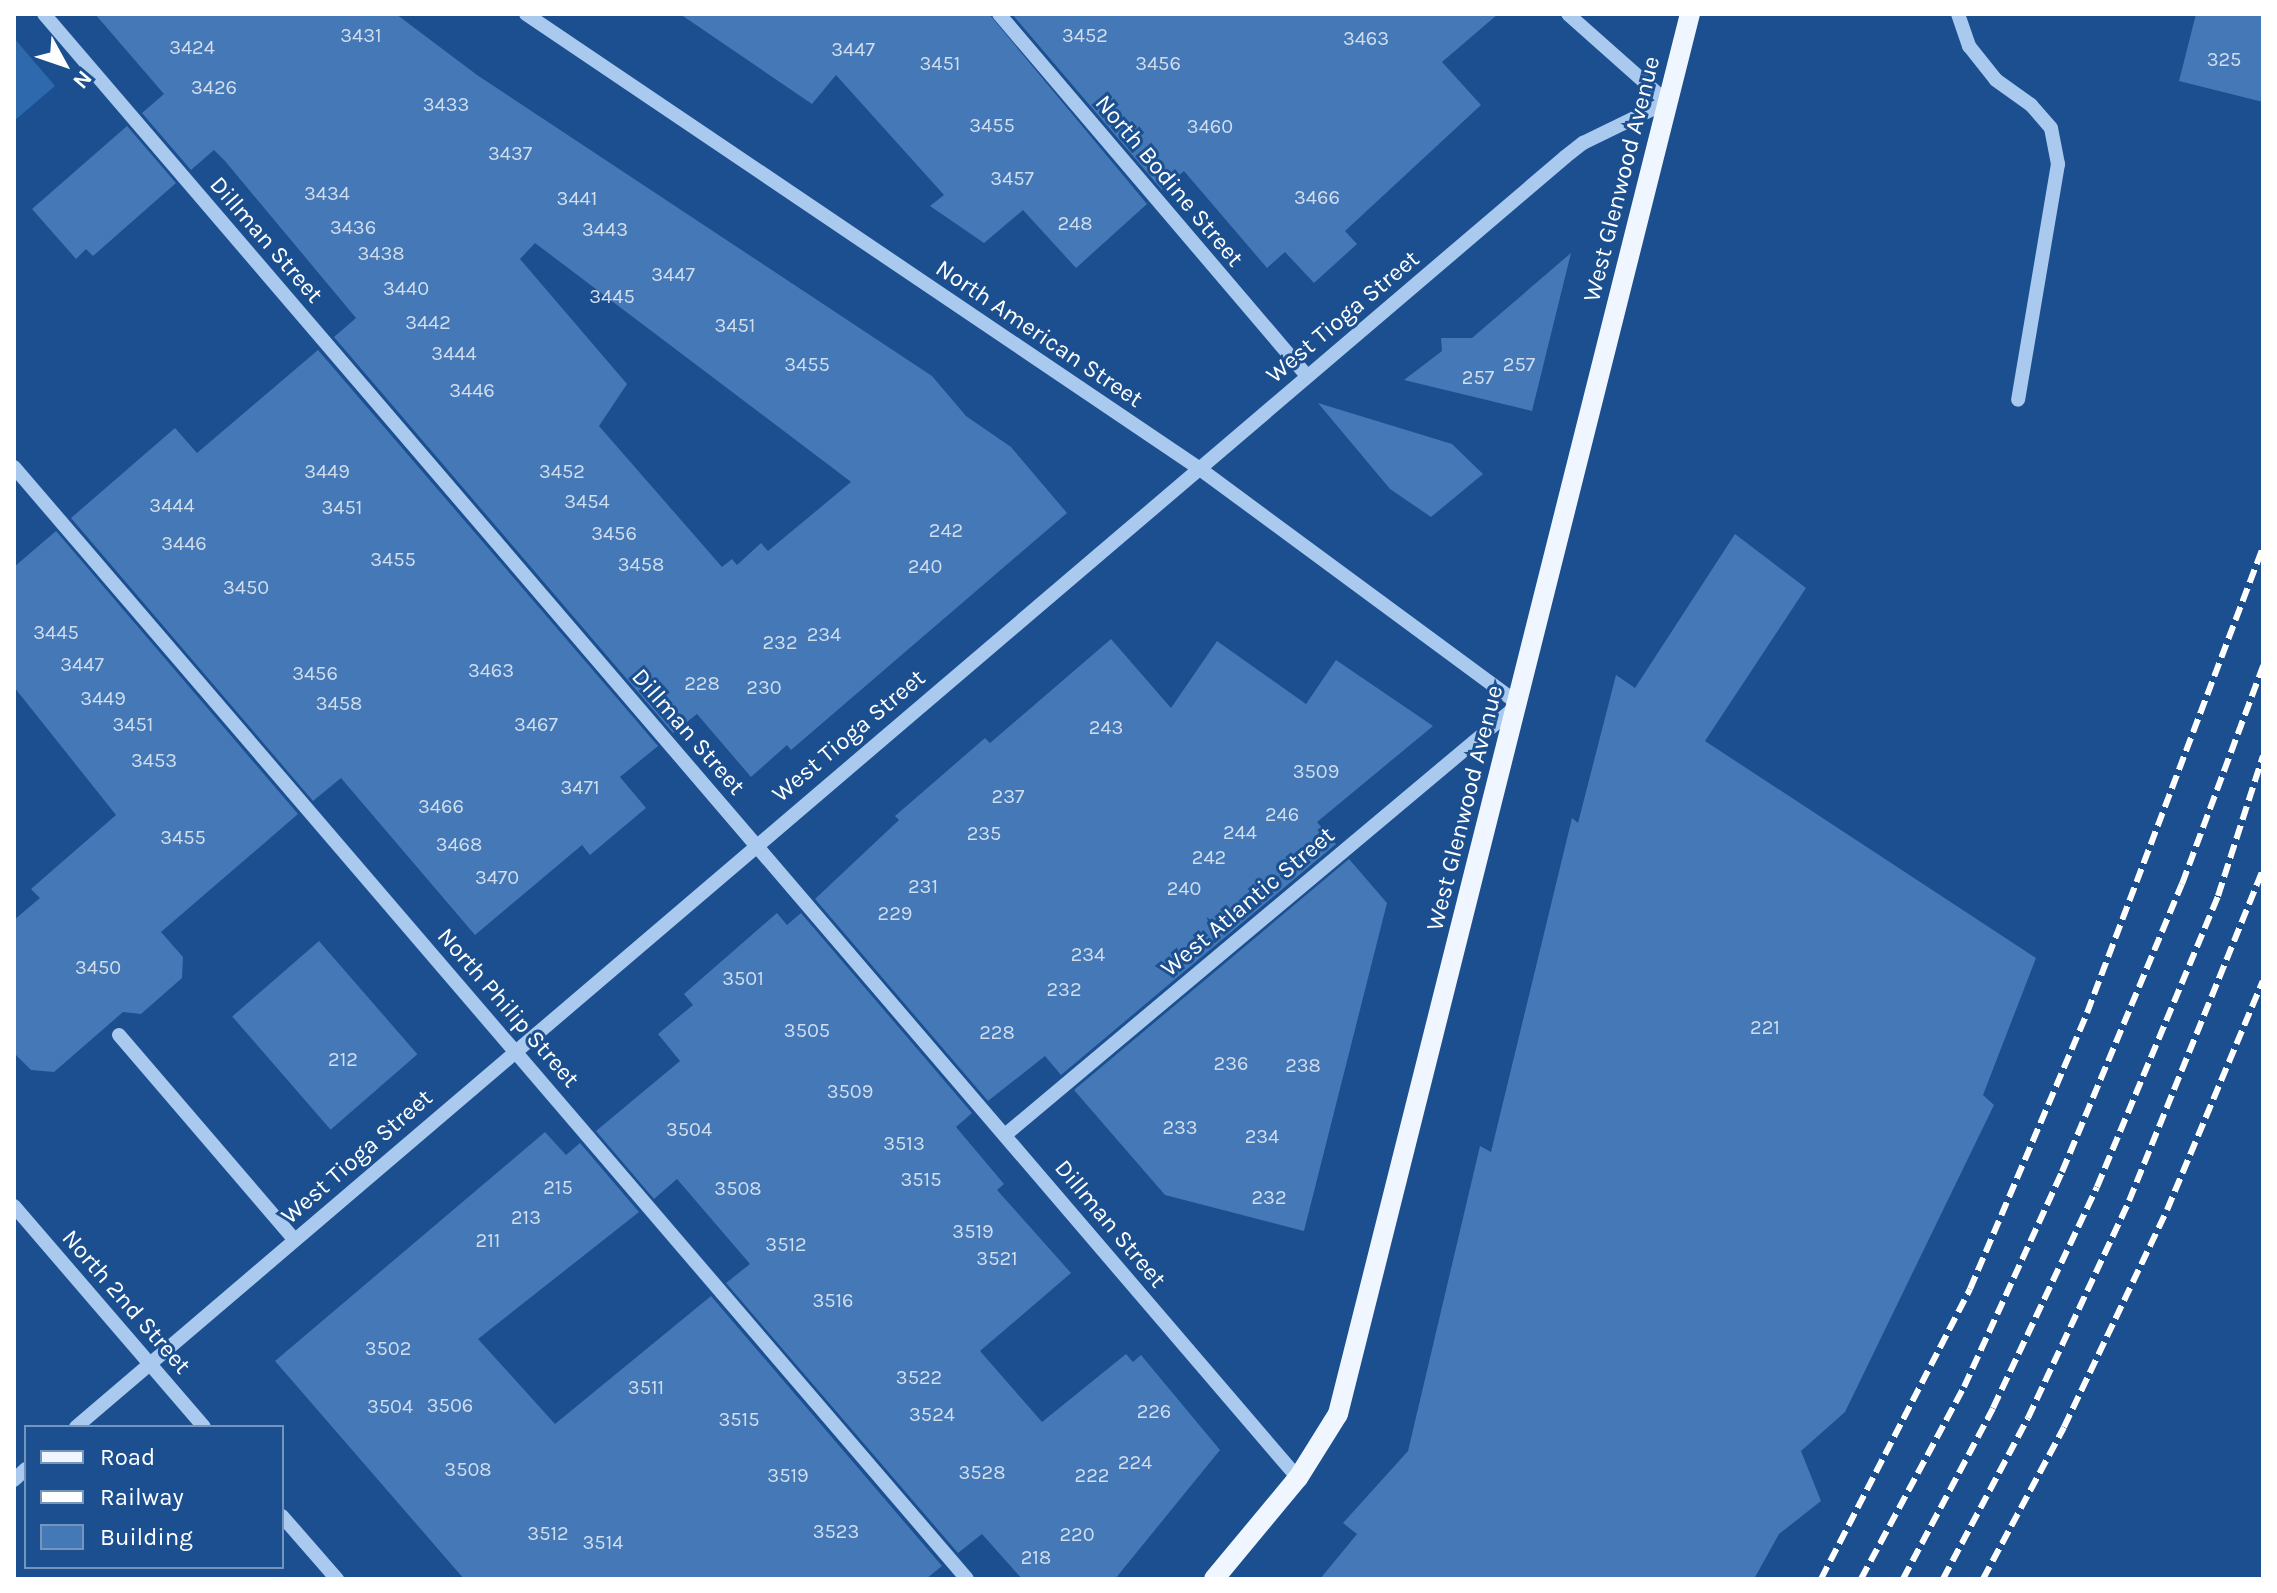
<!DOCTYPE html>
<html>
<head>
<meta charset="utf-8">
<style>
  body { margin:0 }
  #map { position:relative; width:2277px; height:1593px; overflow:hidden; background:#1b4f8f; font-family:Karla,sans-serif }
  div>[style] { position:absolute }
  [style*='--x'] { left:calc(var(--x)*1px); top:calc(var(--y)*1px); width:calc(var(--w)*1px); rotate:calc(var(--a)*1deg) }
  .green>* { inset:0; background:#2e69ad }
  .building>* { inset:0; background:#4478b7; transform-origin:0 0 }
  .minor>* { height:14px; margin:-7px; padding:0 7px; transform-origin:7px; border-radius:7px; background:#a9c9ee }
  .major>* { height:20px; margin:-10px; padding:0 10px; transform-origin:10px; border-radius:10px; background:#f0f6ff }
  .rail>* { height:6px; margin-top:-3px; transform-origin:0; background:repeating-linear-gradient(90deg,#fff 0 14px,transparent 0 20px) }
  span { translate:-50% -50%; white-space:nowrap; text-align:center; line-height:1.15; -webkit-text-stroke:6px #1b4f8f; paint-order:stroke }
  .number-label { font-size:20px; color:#d0dded }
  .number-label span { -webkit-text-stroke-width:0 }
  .street-label { font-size:24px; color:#fff }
  .frame { position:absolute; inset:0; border:16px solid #fff; pointer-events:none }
  .legend { position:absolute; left:24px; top:1425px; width:260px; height:144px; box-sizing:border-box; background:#1b4f8f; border:2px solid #7695bc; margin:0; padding:10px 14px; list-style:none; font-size:24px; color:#fff }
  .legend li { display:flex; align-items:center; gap:16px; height:40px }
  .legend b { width:40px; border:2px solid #7695bc }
  .north { position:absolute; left:24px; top:24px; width:80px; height:80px; -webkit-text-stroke:6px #1b4f8f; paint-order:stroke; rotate:130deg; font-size:22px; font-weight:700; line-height:32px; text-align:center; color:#fff }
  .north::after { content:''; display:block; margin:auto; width:28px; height:36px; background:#fff; clip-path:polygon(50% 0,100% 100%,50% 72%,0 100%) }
</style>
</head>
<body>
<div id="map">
  <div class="green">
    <i style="clip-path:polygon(14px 38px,55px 86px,14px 121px)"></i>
  </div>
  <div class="building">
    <i style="clip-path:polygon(evenodd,95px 14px,396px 14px,477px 75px,932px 376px,966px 416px,1011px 447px,1067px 513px,791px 750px,787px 745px,751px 777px,697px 714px,673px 733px,334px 337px,356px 318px,225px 161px,214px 150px,191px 170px,142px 113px,164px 94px,95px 14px,535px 243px,838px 472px,851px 482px,768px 551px,761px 543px,737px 565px,732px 559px,722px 567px,599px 426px,627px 384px,520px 259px,535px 243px)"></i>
    <i style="clip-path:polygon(680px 14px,989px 14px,1147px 204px,1076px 268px,1023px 210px,984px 243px,930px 206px,944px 195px,836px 75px,812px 104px)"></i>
    <i style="clip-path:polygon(1012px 14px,1498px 14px,1442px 62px,1481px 105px,1345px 231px,1357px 244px,1314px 283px,1285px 252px,1267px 268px,1184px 171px,1162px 190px)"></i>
    <i style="clip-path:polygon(2196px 14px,2263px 14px,2263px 102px,2179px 81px)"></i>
    <i style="clip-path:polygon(127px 126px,176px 183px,93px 256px,86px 249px,76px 259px,32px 209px)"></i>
    <i style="clip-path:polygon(1571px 253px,1532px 411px,1404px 380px,1442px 351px,1441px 338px,1472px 338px)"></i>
    <i style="clip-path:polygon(318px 350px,658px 746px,620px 777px,646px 808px,590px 855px,582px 845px,475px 935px,341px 778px,313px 801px,71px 518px,175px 428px,197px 453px)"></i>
    <i style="clip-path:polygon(1318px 403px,1452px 444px,1483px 474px,1431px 517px,1390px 489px)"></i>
    <i style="clip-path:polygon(56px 531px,298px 814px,161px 932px,183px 957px,182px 978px,141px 1014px,123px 1012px,54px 1072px,31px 1070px,14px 1053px,14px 920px,40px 898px,31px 889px,116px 815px,14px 687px,14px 567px)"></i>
    <i style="clip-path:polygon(1735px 534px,1806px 588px,1705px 741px,2036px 958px,1983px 1095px,1994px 1105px,1845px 1412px,1801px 1451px,1821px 1501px,1779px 1534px,1754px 1579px,1320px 1579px,1357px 1534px,1343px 1523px,1408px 1451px,1480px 1146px,1491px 1152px,1572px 818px,1578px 823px,1616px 675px,1635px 688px)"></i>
    <i style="clip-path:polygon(1111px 639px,1171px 708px,1217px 641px,1306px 704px,1336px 660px,1433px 726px,1317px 822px,1336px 844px,1061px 1075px,1045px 1056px,988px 1101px,815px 899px,899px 820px,895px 816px,985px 738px,990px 743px)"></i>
    <i style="clip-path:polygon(1349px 859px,1387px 903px,1304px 1231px,1165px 1195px,1074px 1090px)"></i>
    <i style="clip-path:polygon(777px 913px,787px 925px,801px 913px,972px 1113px,956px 1127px,1004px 1184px,997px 1190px,1071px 1273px,980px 1351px,1042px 1422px,1126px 1354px,1133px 1362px,1141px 1355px,1220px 1450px,1115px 1579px,1022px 1579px,982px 1534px,958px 1553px,726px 1283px,750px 1264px,677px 1179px,654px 1199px,596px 1131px,680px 1061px,658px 1034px,693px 1005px,684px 994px)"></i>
    <i style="left:319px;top:941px;width:150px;height:115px;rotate:49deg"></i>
    <i style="clip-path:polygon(545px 1132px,566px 1155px,580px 1143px,639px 1212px,478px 1339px,555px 1424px,711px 1296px,942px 1566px,926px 1579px,464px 1579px,275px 1361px)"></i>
  </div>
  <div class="minor">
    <i style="--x:44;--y:14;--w:1928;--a:49.42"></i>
    <i style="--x:526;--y:14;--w:813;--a:34.02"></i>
    <i style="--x:1200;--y:469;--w:396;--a:36.4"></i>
    <i style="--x:1519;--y:704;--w:671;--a:140.02"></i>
    <i style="--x:999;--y:14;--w:475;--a:49.6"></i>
    <i style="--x:1958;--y:14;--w:34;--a:71"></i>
    <i style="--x:1969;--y:46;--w:43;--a:51.5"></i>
    <i style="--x:1996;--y:80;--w:43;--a:35.5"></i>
    <i style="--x:2031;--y:105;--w:30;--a:49"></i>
    <i style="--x:2051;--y:128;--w:37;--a:79"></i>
    <i style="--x:2058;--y:164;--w:239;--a:99.6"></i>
    <i style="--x:14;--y:467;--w:1464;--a:49.4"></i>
    <i style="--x:119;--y:1035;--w:270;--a:49.4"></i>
    <i style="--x:14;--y:1206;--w:291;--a:49.3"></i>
    <i style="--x:76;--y:1427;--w:1957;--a:-40.46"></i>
    <i style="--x:1565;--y:157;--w:23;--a:-38"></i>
    <i style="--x:1583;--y:143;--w:93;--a:-26"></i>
    <i style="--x:1667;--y:102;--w:132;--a:-138.4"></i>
    <i style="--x:14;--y:1480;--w:16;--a:-43"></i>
    <i style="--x:282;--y:1516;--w:84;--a:48.9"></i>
  </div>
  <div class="major">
    <i style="--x:1214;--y:1579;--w:131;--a:-50.3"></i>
    <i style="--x:1298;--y:1478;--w:75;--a:-58"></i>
    <i style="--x:1338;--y:1414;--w:1444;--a:-75.89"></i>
  </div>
  <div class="rail">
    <i style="--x:1821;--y:1579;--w:326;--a:-62.8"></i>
    <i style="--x:1970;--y:1289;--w:300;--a:-67"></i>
    <i style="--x:2087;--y:1013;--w:499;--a:-69.3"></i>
    <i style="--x:1861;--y:1579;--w:218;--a:-61.8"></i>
    <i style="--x:1964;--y:1387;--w:236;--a:-65.5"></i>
    <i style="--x:2062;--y:1172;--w:312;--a:-67.4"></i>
    <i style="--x:2182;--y:884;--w:233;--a:-69.6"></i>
    <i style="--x:1903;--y:1579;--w:193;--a:-62.2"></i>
    <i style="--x:1993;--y:1408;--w:244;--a:-64.8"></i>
    <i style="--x:2097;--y:1187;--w:315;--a:-67.4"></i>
    <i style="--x:2218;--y:896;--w:147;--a:-72.2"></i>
    <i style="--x:1943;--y:1579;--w:182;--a:-62.2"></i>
    <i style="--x:2028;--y:1418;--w:239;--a:-65"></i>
    <i style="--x:2129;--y:1201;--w:358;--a:-68"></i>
    <i style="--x:1983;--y:1579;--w:172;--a:-61.9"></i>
    <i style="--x:2064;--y:1427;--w:240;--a:-64.6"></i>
    <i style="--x:2167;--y:1210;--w:248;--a:-67.3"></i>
  </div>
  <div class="number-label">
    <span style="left:361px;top:35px">3431</span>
    <span style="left:1085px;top:35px">3452</span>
    <span style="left:1366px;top:38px">3463</span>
    <span style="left:192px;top:47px">3424</span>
    <span style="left:853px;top:49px">3447</span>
    <span style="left:2224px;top:59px">325</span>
    <span style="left:940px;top:63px">3451</span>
    <span style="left:1158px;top:63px">3456</span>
    <span style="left:214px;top:87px">3426</span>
    <span style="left:446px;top:104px">3433</span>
    <span style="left:992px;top:125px">3455</span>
    <span style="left:1210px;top:126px">3460</span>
    <span style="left:510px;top:153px">3437</span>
    <span style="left:1012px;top:178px">3457</span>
    <span style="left:327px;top:193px">3434</span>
    <span style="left:1317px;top:197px">3466</span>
    <span style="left:577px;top:198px">3441</span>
    <span style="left:1075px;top:223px">248</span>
    <span style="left:353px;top:227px">3436</span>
    <span style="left:605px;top:229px">3443</span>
    <span style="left:381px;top:253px">3438</span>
    <span style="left:673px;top:274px">3447</span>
    <span style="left:406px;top:288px">3440</span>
    <span style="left:612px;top:296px">3445</span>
    <span style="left:428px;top:322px">3442</span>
    <span style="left:735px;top:325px">3451</span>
    <span style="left:454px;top:353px">3444</span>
    <span style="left:807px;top:364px">3455</span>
    <span style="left:1519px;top:364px">257</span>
    <span style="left:1478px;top:377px">257</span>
    <span style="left:472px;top:390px">3446</span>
    <span style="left:327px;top:471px">3449</span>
    <span style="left:562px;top:471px">3452</span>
    <span style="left:587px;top:501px">3454</span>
    <span style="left:172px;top:505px">3444</span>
    <span style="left:342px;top:507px">3451</span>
    <span style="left:946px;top:530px">242</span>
    <span style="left:614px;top:533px">3456</span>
    <span style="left:184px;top:543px">3446</span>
    <span style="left:393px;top:559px">3455</span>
    <span style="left:641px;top:564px">3458</span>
    <span style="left:925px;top:566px">240</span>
    <span style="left:246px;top:587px">3450</span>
    <span style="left:56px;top:632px">3445</span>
    <span style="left:824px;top:634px">234</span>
    <span style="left:780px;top:642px">232</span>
    <span style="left:82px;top:664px">3447</span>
    <span style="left:491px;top:670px">3463</span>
    <span style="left:315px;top:673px">3456</span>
    <span style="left:702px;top:683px">228</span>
    <span style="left:764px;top:687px">230</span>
    <span style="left:103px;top:698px">3449</span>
    <span style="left:339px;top:703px">3458</span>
    <span style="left:133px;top:724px">3451</span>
    <span style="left:536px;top:724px">3467</span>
    <span style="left:1106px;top:727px">243</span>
    <span style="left:154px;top:760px">3453</span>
    <span style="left:1316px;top:771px">3509</span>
    <span style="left:580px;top:787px">3471</span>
    <span style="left:1008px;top:796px">237</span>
    <span style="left:441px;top:806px">3466</span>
    <span style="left:1282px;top:814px">246</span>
    <span style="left:1240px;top:832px">244</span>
    <span style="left:984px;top:833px">235</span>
    <span style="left:183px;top:837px">3455</span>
    <span style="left:459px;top:844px">3468</span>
    <span style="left:1209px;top:857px">242</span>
    <span style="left:497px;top:877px">3470</span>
    <span style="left:923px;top:886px">231</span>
    <span style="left:1184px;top:888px">240</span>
    <span style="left:895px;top:913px">229</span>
    <span style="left:1088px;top:954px">234</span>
    <span style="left:98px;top:967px">3450</span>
    <span style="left:743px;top:978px">3501</span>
    <span style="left:1064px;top:989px">232</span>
    <span style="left:1765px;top:1027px">221</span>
    <span style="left:807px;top:1030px">3505</span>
    <span style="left:997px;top:1032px">228</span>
    <span style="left:343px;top:1059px">212</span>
    <span style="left:1231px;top:1063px">236</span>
    <span style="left:1303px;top:1065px">238</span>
    <span style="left:850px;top:1091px">3509</span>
    <span style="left:1180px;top:1127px">233</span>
    <span style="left:689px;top:1129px">3504</span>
    <span style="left:1262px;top:1136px">234</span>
    <span style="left:904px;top:1143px">3513</span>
    <span style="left:921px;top:1179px">3515</span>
    <span style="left:558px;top:1187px">215</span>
    <span style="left:738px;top:1188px">3508</span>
    <span style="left:1269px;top:1197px">232</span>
    <span style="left:526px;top:1217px">213</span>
    <span style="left:973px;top:1231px">3519</span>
    <span style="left:488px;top:1240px">211</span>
    <span style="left:786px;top:1244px">3512</span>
    <span style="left:997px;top:1258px">3521</span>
    <span style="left:833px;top:1300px">3516</span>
    <span style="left:388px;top:1348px">3502</span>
    <span style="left:919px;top:1377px">3522</span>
    <span style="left:646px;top:1387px">3511</span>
    <span style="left:450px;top:1405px">3506</span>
    <span style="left:390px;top:1406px">3504</span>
    <span style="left:1154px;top:1411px">226</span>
    <span style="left:932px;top:1414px">3524</span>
    <span style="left:739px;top:1419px">3515</span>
    <span style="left:1135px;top:1462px">224</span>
    <span style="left:468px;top:1469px">3508</span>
    <span style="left:982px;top:1472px">3528</span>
    <span style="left:788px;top:1475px">3519</span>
    <span style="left:1092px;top:1475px">222</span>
    <span style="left:836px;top:1531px">3523</span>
    <span style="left:548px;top:1533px">3512</span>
    <span style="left:1077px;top:1534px">220</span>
    <span style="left:603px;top:1542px">3514</span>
    <span style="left:1036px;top:1557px">218</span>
  </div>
  <div class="street-label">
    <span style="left:1622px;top:179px;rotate:-76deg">West Glenwood Avenue</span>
    <span style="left:1169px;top:181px;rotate:50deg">North Bodine Street</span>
    <span style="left:266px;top:240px;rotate:49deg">Dillman Street</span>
    <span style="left:1343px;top:317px;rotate:-40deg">West Tioga Street</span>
    <span style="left:1039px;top:334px;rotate:34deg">North American Street</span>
    <span style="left:688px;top:732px;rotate:49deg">Dillman Street</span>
    <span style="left:849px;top:736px;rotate:-40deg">West Tioga Street</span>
    <span style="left:1465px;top:808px;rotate:-76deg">West Glenwood Avenue</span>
    <span style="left:1248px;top:902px;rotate:-40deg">West Atlantic Street</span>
    <span style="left:508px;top:1008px;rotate:49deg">North Philip Street</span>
    <span style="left:357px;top:1157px;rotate:-41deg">West Tioga Street</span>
    <span style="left:1110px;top:1224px;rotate:50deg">Dillman Street</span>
    <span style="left:126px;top:1302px;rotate:49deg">North 2nd Street</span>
  </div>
  <div class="frame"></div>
  <ul class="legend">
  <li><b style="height:10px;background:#f0f6ff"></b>Road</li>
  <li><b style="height:10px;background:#fff"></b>Railway</li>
  <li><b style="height:22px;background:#4478b7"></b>Building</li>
  </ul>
  <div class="north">N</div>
</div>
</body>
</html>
